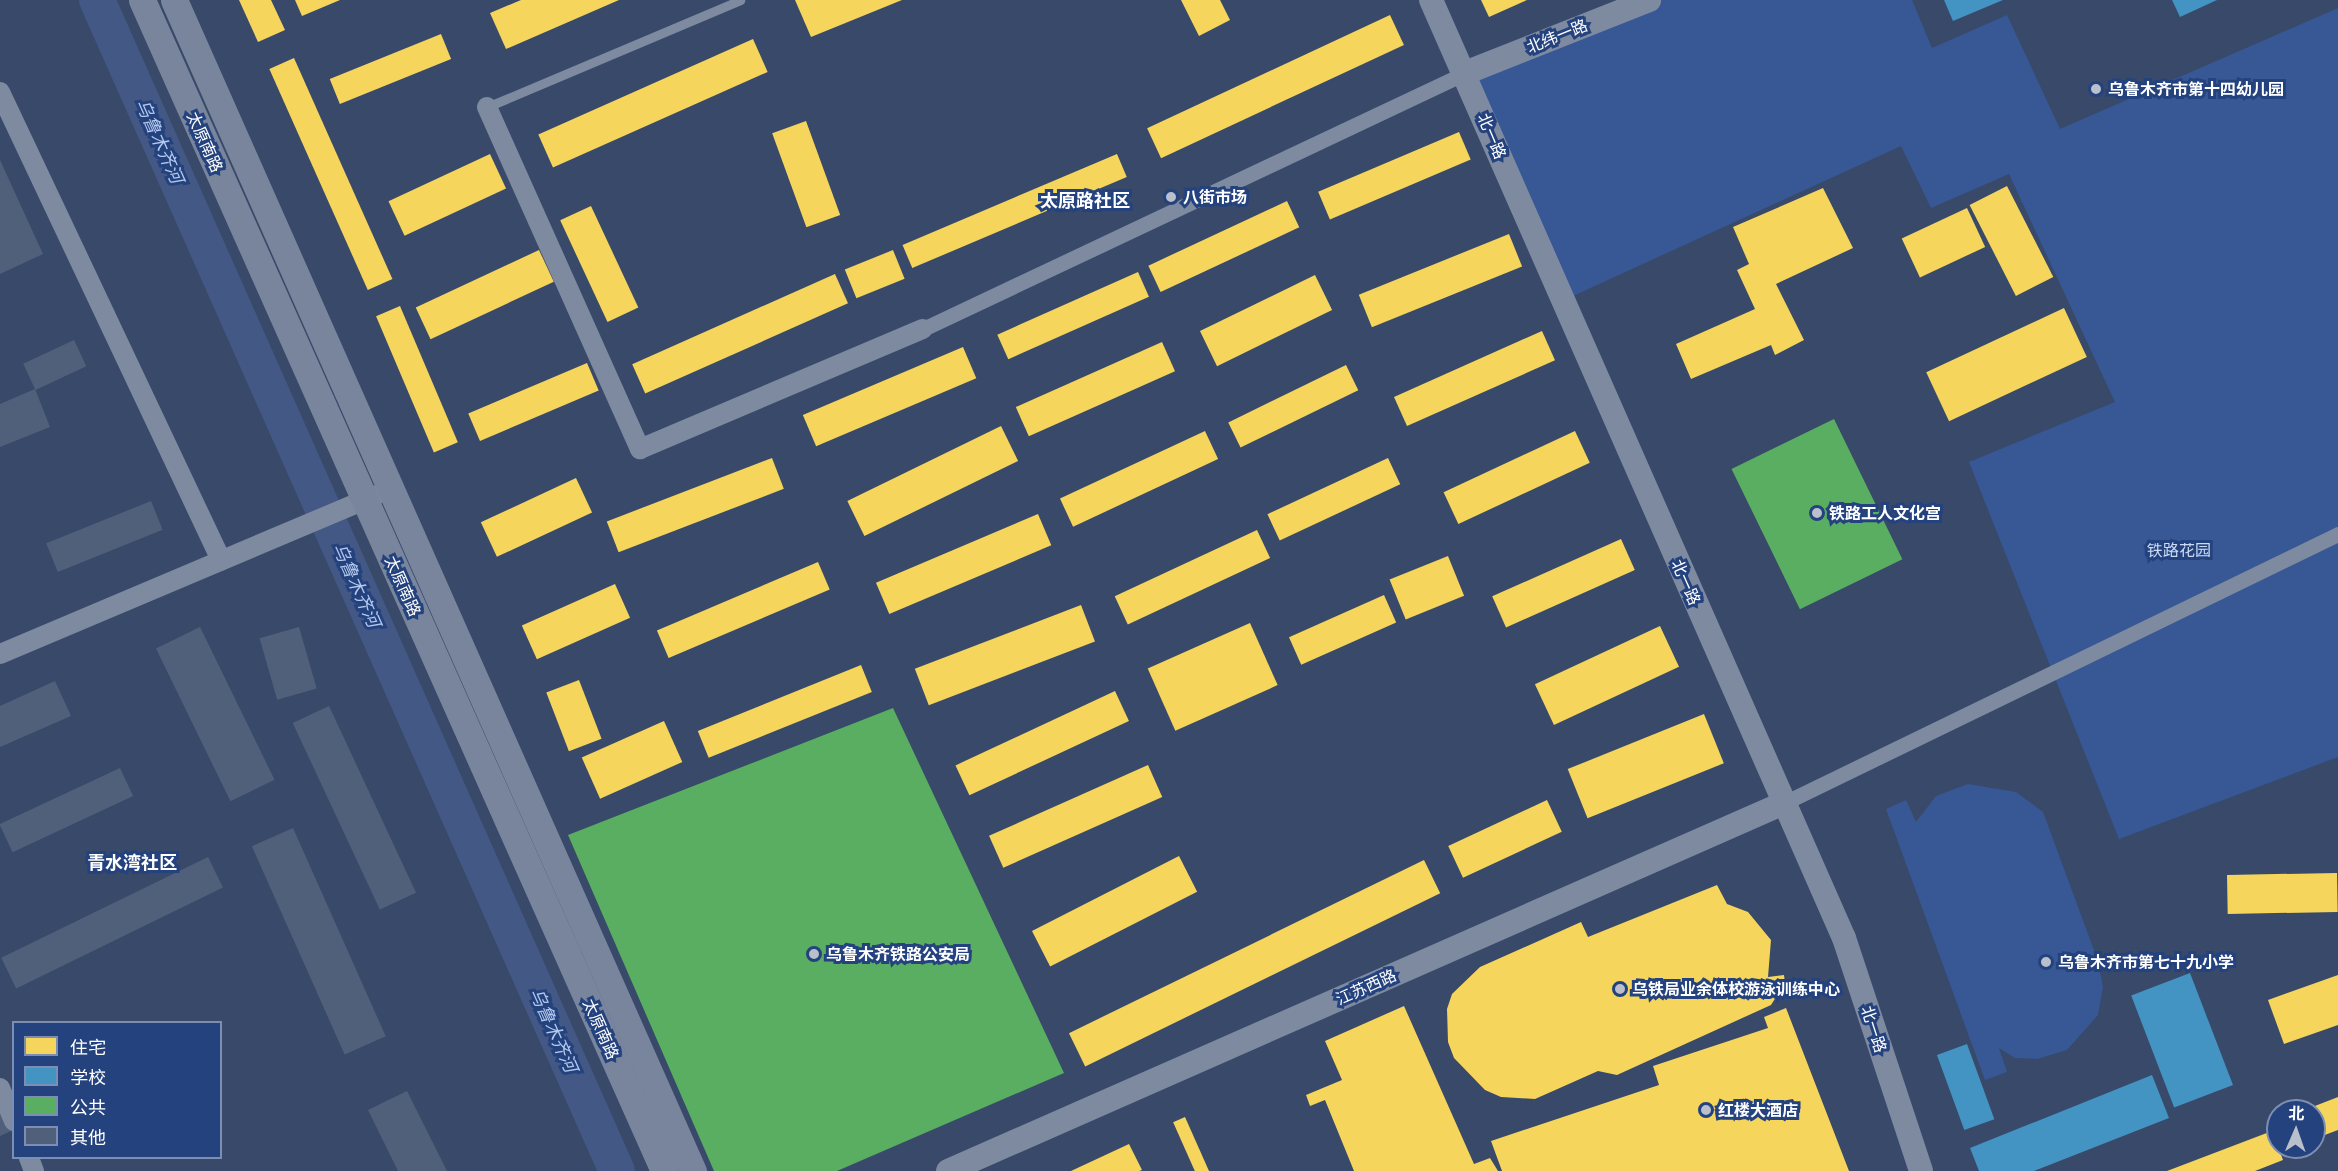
<!DOCTYPE html>
<html>
<head>
<meta charset="utf-8">
<style>
  body { margin:0 }
  #map { position:relative; width:2338px; height:1171px; overflow:hidden; background:#38496a; font-family:"Noto Sans","Noto Sans SC",sans-serif }
  div>[style] { position:absolute }
  [style*='--x'] { left:calc(var(--x)*1px); top:calc(var(--y)*1px); width:calc(var(--w)*1px); rotate:calc(var(--a)*1deg) }
  .green>* { inset:0; background:#375895 }
  .homes>* { inset:0; background:#f6d55c; transform-origin:0 0 }
  .schools>* { inset:0; background:#4393c3; transform-origin:0 0 }
  .public>* { inset:0; background:#5aae61; transform-origin:0 0 }
  .river>* { height:36px; margin:-18px; padding:0 18px; transform-origin:18px; border-radius:18px; background:#435884 }
  .building>* { inset:0; background:#51607a; transform-origin:0 0 }
  .service>* { height:9px; margin:-4.5px; padding:0 4.5px; transform-origin:4.5px; border-radius:4.5px; background:#7e8aa0 }
  .pedestrian>* { height:15px; margin:-7.5px; padding:0 7.5px; transform-origin:7.5px; border-radius:7.5px; background:#7e8aa0 }
  .minor>* { height:20px; margin:-10px; padding:0 10px; transform-origin:10px; border-radius:10px; background:#7e8aa0 }
  .tertiary>* { height:24px; margin:-12px; padding:0 12px; transform-origin:12px; border-radius:12px; background:#7e8aa0 }
  .secondary>* { height:27px; margin:-13.5px; padding:0 13.5px; transform-origin:13.5px; border-radius:13.5px; background:#79859d }
  .dots>* { width:16px; height:16px; translate:-50% -50%; box-sizing:border-box; border:3px solid #24427e; border-radius:50% }
  span { translate:-50% -50%; white-space:nowrap; text-align:center; line-height:1.15; -webkit-text-stroke:6px #24427e; paint-order:stroke }
  .street-label { font-size:16px; color:#fff }
  .poi-label { font-size:16px; color:#fff; font-weight:700 }
  .left { translate:0 -50%; text-align:left }
  .park-label { font-size:16px; color:#ccdbf5 }
  .water-label { font-size:18px; color:#b4c9ee; font-style:italic }
  .neighbourhood-label { font-size:18px; color:#fff; font-weight:700 }
  .legend { position:absolute; left:12px; top:1021px; width:210px; height:138px; box-sizing:border-box; background:#24427e; border:2px solid #7c8eb2; margin:0; padding:8px 10px; list-style:none; font-size:18px; color:#fff }
  .legend li { display:flex; align-items:center; gap:12px; height:30px }
  .legend b { width:30px; border:2px solid #7c8eb2 }
  .north { position:absolute; left:2266px; top:1099px; width:60px; height:60px; box-sizing:border-box; background:#24427e; border:2px solid #7c8eb2; border-radius:50%; rotate:2deg; font-size:16px; font-weight:700; line-height:24px; text-align:center; color:#fff }
  .north::after { content:''; display:block; margin:auto; width:21px; height:27px; background:#b9bfcb; clip-path:polygon(50% 0,100% 100%,50% 72%,0 100%) }
</style>
</head>
<body>
<div id="map">
  <div class="green">
    <i style="clip-path:polygon(1649px 0,1912px 0,1932px 48px,2007px 15px,2060px 129px,2338px 8px,2338px 757px,2119px 839px,1969px 462px,2115px 402px,2009px 174px,1931px 208px,1901px 146px,1562px 301px,1465px 73px)"></i>
    <i style="clip-path:polygon(1968px 784px,2016px 792px,2043px 812px,2098px 961px,2103px 987px,2098px 1015px,2067px 1050px,2037px 1059px,2015px 1058px,1999px 1048px,2007px 1072px,1985px 1080px,1886px 809px,1906px 800px,1916px 822px,1936px 796px)"></i>
  </div>
  <div class="homes">
    <i style="clip-path:polygon(239px 0,271px 0,285px 30px,258px 42px)"></i>
    <i style="clip-path:polygon(295px 0,340px 0,302px 16px)"></i>
    <i style="clip-path:polygon(521px 0,619px 0,506px 49px,490px 13px)"></i>
    <i style="clip-path:polygon(795px 0,902px 0,811px 37px)"></i>
    <i style="clip-path:polygon(1181px 0,1220px 0,1230px 20px,1199px 36px)"></i>
    <i style="clip-path:polygon(1481px 0,1527px 0,1489px 17px)"></i>
    <i style="left:1390px;top:15px;width:33px;height:268px;rotate:65deg"></i>
    <i style="left:441px;top:34px;width:27px;height:120px;rotate:68deg"></i>
    <i style="left:753px;top:39px;width:36px;height:235px;rotate:66deg"></i>
    <i style="left:294px;top:58px;width:242px;height:27px;rotate:66deg"></i>
    <i style="left:806px;top:121px;width:100px;height:36px;rotate:70deg"></i>
    <i style="left:1459px;top:132px;width:30px;height:153px;rotate:67deg"></i>
    <i style="left:490px;top:154px;width:38px;height:112px;rotate:65deg"></i>
    <i style="left:1117px;top:154px;width:25px;height:233px;rotate:67deg"></i>
    <i style="left:2007px;top:186px;width:102px;height:42px;rotate:63deg"></i>
    <i style="clip-path:polygon(1823px 188px,1853px 248px,1776px 284px,1804px 340px,1775px 355px,1771px 345px,1691px 379px,1676px 344px,1755px 309px,1737px 270px,1749px 264px,1733px 227px)"></i>
    <i style="left:1287px;top:201px;width:29px;height:153px;rotate:65deg"></i>
    <i style="left:591px;top:206px;width:112px;height:34px;rotate:65deg"></i>
    <i style="left:1967px;top:208px;width:43px;height:72px;rotate:65deg"></i>
    <i style="left:1509px;top:234px;width:35px;height:162px;rotate:68deg"></i>
    <i style="left:539px;top:250px;width:35px;height:136px;rotate:65deg"></i>
    <i style="left:893px;top:250px;width:31px;height:52px;rotate:68deg"></i>
    <i style="left:1138px;top:272px;width:27px;height:154px;rotate:66deg"></i>
    <i style="left:835px;top:274px;width:32px;height:222px;rotate:66deg"></i>
    <i style="left:1315px;top:275px;width:39px;height:128px;rotate:64deg"></i>
    <i style="left:400px;top:306px;width:148px;height:26px;rotate:67deg"></i>
    <i style="left:2064px;top:308px;width:54px;height:152px;rotate:65deg"></i>
    <i style="left:1542px;top:331px;width:32px;height:162px;rotate:66deg"></i>
    <i style="left:1162px;top:342px;width:32px;height:160px;rotate:66deg"></i>
    <i style="left:963px;top:347px;width:34px;height:174px;rotate:67deg"></i>
    <i style="left:587px;top:363px;width:30px;height:129px;rotate:67deg"></i>
    <i style="left:1346px;top:365px;width:28px;height:131px;rotate:64deg"></i>
    <i style="left:1001px;top:426px;width:39px;height:171px;rotate:64deg"></i>
    <i style="left:1205px;top:431px;width:31px;height:160px;rotate:65deg"></i>
    <i style="left:1575px;top:431px;width:35px;height:145px;rotate:65deg"></i>
    <i style="left:772px;top:458px;width:33px;height:177px;rotate:69deg"></i>
    <i style="left:1388px;top:458px;width:29px;height:133px;rotate:65deg"></i>
    <i style="left:576px;top:478px;width:38px;height:105px;rotate:65deg"></i>
    <i style="left:1038px;top:514px;width:34px;height:176px;rotate:67deg"></i>
    <i style="left:1257px;top:530px;width:31px;height:157px;rotate:65deg"></i>
    <i style="left:1621px;top:539px;width:34px;height:141px;rotate:66deg"></i>
    <i style="left:1448px;top:556px;width:43px;height:63px;rotate:68deg"></i>
    <i style="left:818px;top:562px;width:30px;height:175px;rotate:67deg"></i>
    <i style="left:615px;top:584px;width:37px;height:102px;rotate:66deg"></i>
    <i style="left:1384px;top:595px;width:30px;height:104px;rotate:66deg"></i>
    <i style="left:1081px;top:605px;width:39px;height:178px;rotate:69deg"></i>
    <i style="left:1250px;top:623px;width:68px;height:112px;rotate:66deg"></i>
    <i style="left:1660px;top:626px;width:45px;height:138px;rotate:65deg"></i>
    <i style="left:861px;top:665px;width:29px;height:176px;rotate:68deg"></i>
    <i style="left:579px;top:680px;width:63px;height:35px;rotate:69deg"></i>
    <i style="left:1115px;top:691px;width:33px;height:176px;rotate:65deg"></i>
    <i style="left:1704px;top:714px;width:53px;height:147px;rotate:68deg"></i>
    <i style="left:664px;top:721px;width:45px;height:90px;rotate:66deg"></i>
    <i style="left:796px;top:765px;width:171px;height:45px;rotate:67deg"></i>
    <i style="left:1148px;top:765px;width:35px;height:174px;rotate:66deg"></i>
    <i style="left:1547px;top:800px;width:35px;height:109px;rotate:65deg"></i>
    <i style="left:726px;top:839px;width:42px;height:138px;rotate:66deg"></i>
    <i style="left:1179px;top:856px;width:40px;height:165px;rotate:63deg"></i>
    <i style="left:1424px;top:860px;width:37px;height:395px;rotate:64deg"></i>
    <i style="left:2337px;top:873px;width:39px;height:110px;rotate:89deg"></i>
    <i style="clip-path:polygon(1717px 885px,1727px 904px,1748px 912px,1771px 940px,1768px 977px,1784px 975px,1785px 983px,1771px 1005px,1617px 1075px,1598px 1071px,1535px 1099px,1501px 1097px,1485px 1090px,1454px 1058px,1448px 1042px,1447px 1009px,1452px 994px,1480px 967px,1581px 922px,1588px 937px)"></i>
    <i style="left:984px;top:922px;width:46px;height:132px;rotate:64deg"></i>
    <i style="clip-path:polygon(2338px 975px,2338px 1025px,2284px 1044px,2268px 1000px)"></i>
    <i style="clip-path:polygon(1404px 1006px,1474px 1164px,1490px 1158px,1498px 1171px,1354px 1171px,1325px 1100px,1310px 1106px,1306px 1095px,1342px 1080px,1325px 1041px)"></i>
    <i style="clip-path:polygon(1786px 1008px,1849px 1171px,1502px 1171px,1491px 1141px,1659px 1085px,1653px 1066px,1768px 1028px,1764px 1017px)"></i>
    <i style="clip-path:polygon(2338px 1097px,2338px 1130px,2314px 1139px,2314px 1111px,2302px 1111px)"></i>
    <i style="left:1185px;top:1117px;width:59px;height:13px;rotate:66deg"></i>
    <i style="clip-path:polygon(2272px 1131px,2283px 1160px,2255px 1171px,2167px 1171px)"></i>
    <i style="clip-path:polygon(1129px 1144px,1142px 1170px,1139px 1171px,1071px 1171px)"></i>
  </div>
  <div class="schools">
    <i style="clip-path:polygon(1944px 0,2003px 0,1953px 21px)"></i>
    <i style="clip-path:polygon(2172px 0,2217px 0,2180px 17px)"></i>
    <i style="left:2190px;top:973px;width:120px;height:63px;rotate:69deg"></i>
    <i style="left:1967px;top:1044px;width:80px;height:32px;rotate:70deg"></i>
    <i style="clip-path:polygon(2152px 1075px,2169px 1118px,2034px 1171px,1979px 1171px,1970px 1148px)"></i>
  </div>
  <div class="public">
    <i style="left:1834px;top:419px;width:156px;height:114px;rotate:64deg"></i>
    <i style="clip-path:polygon(893px 708px,1064px 1073px,837px 1171px,714px 1171px,568px 835px)"></i>
  </div>
  <div class="river">
    <i style="--x:97;--y:0;--w:1281;--a:66.06"></i>
  </div>
  <div class="building">
    <i style="clip-path:polygon(0 160px,43px 254px,0 274px)"></i>
    <i style="left:74px;top:340px;width:29px;height:56px;rotate:65deg"></i>
    <i style="clip-path:polygon(35px 389px,50px 427px,0 447px,0 404px)"></i>
    <i style="left:151px;top:501px;width:31px;height:113px;rotate:68deg"></i>
    <i style="left:200px;top:627px;width:170px;height:49px;rotate:64deg"></i>
    <i style="left:299px;top:627px;width:64px;height:41px;rotate:74deg"></i>
    <i style="clip-path:polygon(55px 681px,71px 716px,0 747px,0 706px)"></i>
    <i style="left:329px;top:706px;width:206px;height:40px;rotate:65deg"></i>
    <i style="left:120px;top:768px;width:31px;height:133px;rotate:65deg"></i>
    <i style="left:293px;top:828px;width:228px;height:45px;rotate:66deg"></i>
    <i style="left:208px;top:857px;width:34px;height:230px;rotate:64deg"></i>
    <i style="clip-path:polygon(407px 1091px,447px 1171px,398px 1171px,368px 1110px)"></i>
    <i style="clip-path:polygon(0 1106px,11px 1131px,0 1136px)"></i>
  </div>
  <div class="service">
    <i style="--x:487;--y:107;--w:275;--a:-22.9"></i>
  </div>
  <div class="pedestrian">
    <i style="--x:923;--y:329;--w:599;--a:-25.28"></i>
    <i style="--x:1784;--y:803;--w:616;--a:-25.9"></i>
  </div>
  <div class="minor">
    <i style="--x:0;--y:92;--w:518;--a:64.72"></i>
    <i style="--x:487;--y:107;--w:375;--a:65.9"></i>
    <i style="--x:640;--y:449;--w:307;--a:-23"></i>
    <i style="--x:0;--y:654;--w:408;--a:-22.9"></i>
    <i style="--x:0;--y:1088;--w:36;--a:67"></i>
    <i style="--x:29;--y:1158;--w:14;--a:69"></i>
  </div>
  <div class="tertiary">
    <i style="--x:1431;--y:0;--w:1025;--a:66.24"></i>
    <i style="--x:1844;--y:938;--w:245;--a:71.7"></i>
    <i style="--x:1465;--y:73;--w:198;--a:-21.6"></i>
    <i style="--x:948;--y:1171;--w:913;--a:-23.76"></i>
  </div>
  <div class="secondary">
    <i style="--x:142;--y:0;--w:1282;--a:65.97"></i>
    <i style="--x:174;--y:0;--w:1281;--a:66.1"></i>
  </div>
  <div class="dots">
    <i style="left:2096px;top:89px;background:#b9bfcb"></i>
    <i style="left:1171px;top:197px;background:#b9bfcb"></i>
    <i style="left:1817px;top:513px;background:#b9bfcb"></i>
    <i style="left:814px;top:954px;background:#b9bfcb"></i>
    <i style="left:2046px;top:962px;background:#b9bfcb"></i>
    <i style="left:1620px;top:989px;background:#b9bfcb"></i>
    <i style="left:1706px;top:1110px;background:#b9bfcb"></i>
  </div>
  <div class="street-label">
    <span style="left:1557px;top:36px;rotate:-22deg">北纬一路</span>
    <span style="left:1492px;top:136px;rotate:67deg">北一路</span>
    <span style="left:205px;top:142px;rotate:66deg">太原南路</span>
    <span style="left:1686px;top:582px;rotate:66deg">北一路</span>
    <span style="left:403px;top:586px;rotate:66deg">太原南路</span>
    <span style="left:1366px;top:987px;rotate:-24deg">江苏西路</span>
    <span style="left:601px;top:1029px;rotate:66deg">太原南路</span>
    <span style="left:1874px;top:1029px;rotate:72deg">北一路</span>
  </div>
  <div class="poi-label">
    <span class="left" style="left:2108px;top:89px">乌鲁木齐市第十四幼儿园</span>
    <span class="left" style="left:1183px;top:197px">八街市场</span>
    <span class="left" style="left:1829px;top:513px">铁路工人文化宫</span>
    <span class="left" style="left:826px;top:954px">乌鲁木齐铁路公安局</span>
    <span class="left" style="left:2058px;top:962px">乌鲁木齐市第七十九小学</span>
    <span class="left" style="left:1632px;top:989px">乌铁局业余体校游泳训练中心</span>
    <span class="left" style="left:1718px;top:1110px">红楼大酒店</span>
  </div>
  <div class="park-label">
    <span style="left:2179px;top:550px">铁路花园</span>
  </div>
  <div class="water-label">
    <span style="left:160px;top:141px;rotate:66deg">乌鲁木齐河</span>
    <span style="left:357px;top:585px;rotate:66deg">乌鲁木齐河</span>
    <span style="left:554px;top:1030px;rotate:66deg">乌鲁木齐河</span>
  </div>
  <div class="neighbourhood-label">
    <span style="left:1085px;top:200px">太原路社区</span>
    <span style="left:132px;top:862px">青水湾社区</span>
  </div>
  <ul class="legend">
  <li><b style="height:16px;background:#f6d55c"></b>住宅</li>
  <li><b style="height:16px;background:#4393c3"></b>学校</li>
  <li><b style="height:16px;background:#5aae61"></b>公共</li>
  <li><b style="height:16px;background:#51607a"></b>其他</li>
  </ul>
  <div class="north">北</div>
</div>
</body>
</html>
